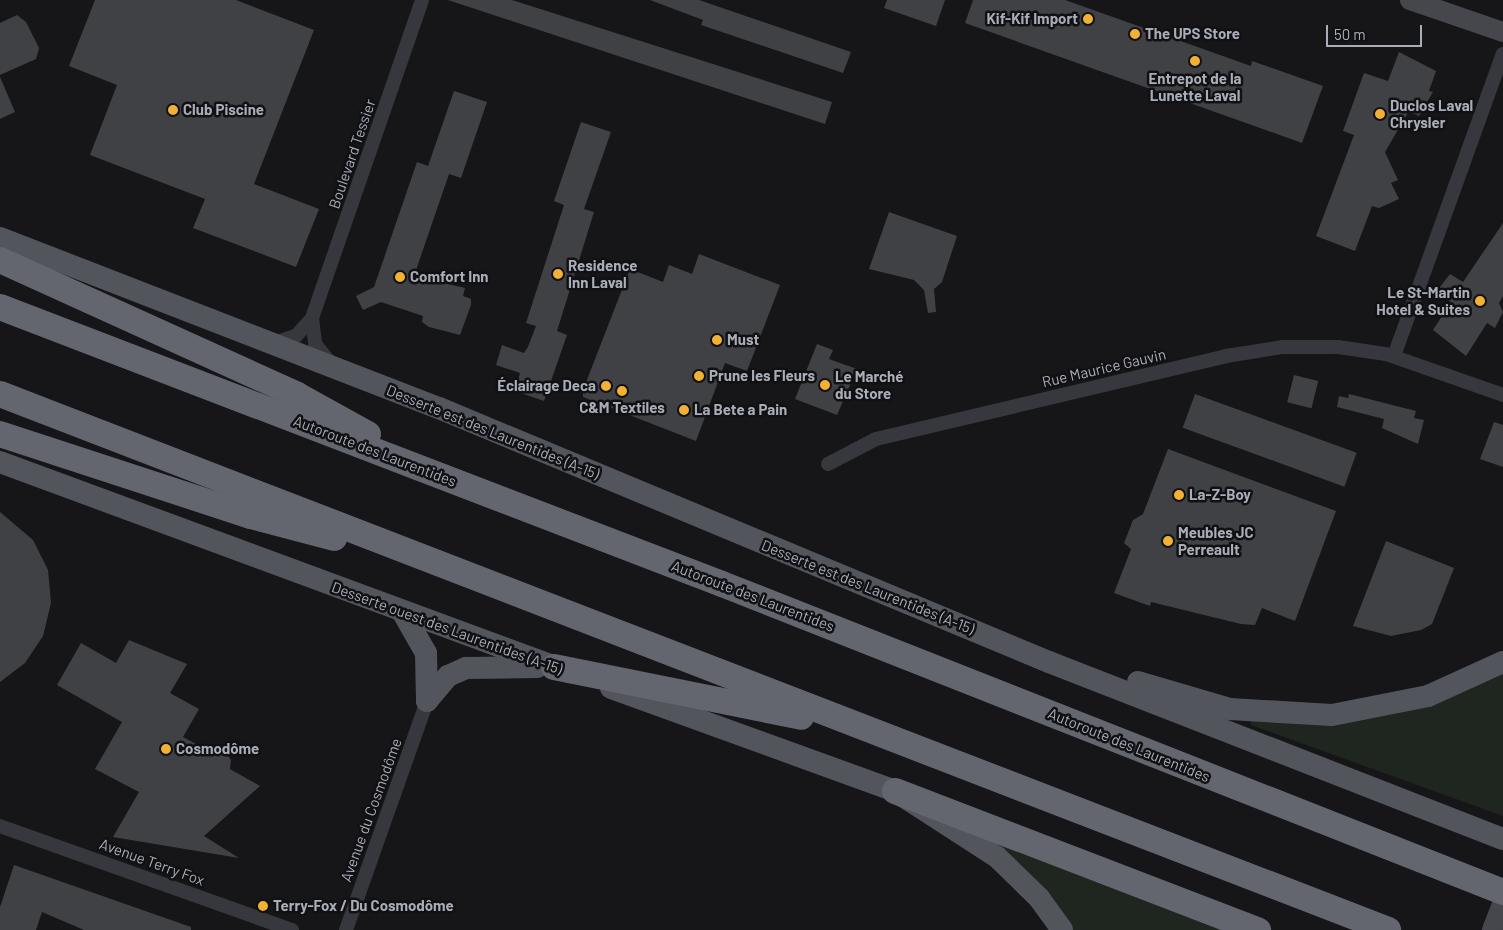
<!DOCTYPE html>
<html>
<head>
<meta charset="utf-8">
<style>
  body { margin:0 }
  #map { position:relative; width:1503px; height:930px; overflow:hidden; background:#161618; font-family:Barlow,sans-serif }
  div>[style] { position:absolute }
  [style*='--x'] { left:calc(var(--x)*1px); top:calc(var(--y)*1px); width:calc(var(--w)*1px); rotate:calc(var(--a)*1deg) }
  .green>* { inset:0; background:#1e261f }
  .building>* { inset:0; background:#404145; transform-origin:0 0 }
  .street>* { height:14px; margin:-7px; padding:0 7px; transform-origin:7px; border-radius:7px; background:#37383d }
  .secondary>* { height:20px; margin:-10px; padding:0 10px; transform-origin:10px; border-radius:10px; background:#45474d }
  .primary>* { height:22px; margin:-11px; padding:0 11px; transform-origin:11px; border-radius:11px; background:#53555c }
  .highway>* { height:26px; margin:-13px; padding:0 13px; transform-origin:13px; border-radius:13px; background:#63666e }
  .dots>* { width:14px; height:14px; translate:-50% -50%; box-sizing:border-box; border:2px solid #111113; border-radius:50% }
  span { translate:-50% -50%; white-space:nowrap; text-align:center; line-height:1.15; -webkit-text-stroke:5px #111113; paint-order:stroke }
  .poi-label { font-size:15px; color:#a8adb8; font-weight:700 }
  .right { translate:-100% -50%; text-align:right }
  .left { translate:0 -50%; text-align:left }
  .street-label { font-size:15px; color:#a8adb8 }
  .scale { position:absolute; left:1326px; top:25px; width:96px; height:22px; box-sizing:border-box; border:2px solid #a8adb8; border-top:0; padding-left:6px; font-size:15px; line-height:18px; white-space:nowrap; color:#a8adb8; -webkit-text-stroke:4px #111113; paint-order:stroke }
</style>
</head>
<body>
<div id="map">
  <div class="green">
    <i style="clip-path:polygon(1503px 670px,1503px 816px,1251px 725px,1251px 718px,1260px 720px)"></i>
    <i style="clip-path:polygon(1001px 843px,1226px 930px,1069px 930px,999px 849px)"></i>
  </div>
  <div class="building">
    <i style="clip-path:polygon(95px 0,236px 0,314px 30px,254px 184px,319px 209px,296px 267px,193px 228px,205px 199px,90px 155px,117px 85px,69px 66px)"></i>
    <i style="clip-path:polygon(448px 0,512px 0,832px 102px,825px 124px)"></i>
    <i style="clip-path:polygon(650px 0,699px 0,851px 52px,843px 73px,701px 25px,703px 20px)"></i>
    <i style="clip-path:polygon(887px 0,945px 0,936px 26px,884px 8px)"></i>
    <i style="clip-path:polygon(973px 0,1065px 0,1251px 66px,1252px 61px,1323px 86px,1302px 143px,965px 23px)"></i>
    <i style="clip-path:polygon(17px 15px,26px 22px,39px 48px,36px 59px,0 75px,0 23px)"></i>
    <i style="clip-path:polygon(1399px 52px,1436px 71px,1429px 91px,1433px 92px,1419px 116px,1409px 111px,1385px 152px,1398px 180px,1391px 183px,1399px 199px,1379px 208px,1372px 206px,1355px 251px,1316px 236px,1354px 135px,1343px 131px,1364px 73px,1388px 81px)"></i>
    <i style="clip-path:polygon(0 77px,15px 112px,0 119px)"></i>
    <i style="clip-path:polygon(454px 91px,487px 102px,461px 178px,449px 174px,414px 276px,465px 288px,463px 296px,471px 299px,471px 305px,460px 335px,429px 327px,422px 322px,423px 316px,381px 302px,363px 310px,356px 296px,374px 287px,417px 162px,428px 166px)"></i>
    <i style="clip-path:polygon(581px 122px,611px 132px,584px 209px,594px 212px,557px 331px,567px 335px,544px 401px,515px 391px,520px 373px,496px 365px,502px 345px,524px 353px,528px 347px,536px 326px,526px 323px,564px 205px,554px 201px)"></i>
    <i style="clip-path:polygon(889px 212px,957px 236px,942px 282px,934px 289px,936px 312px,928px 313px,924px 290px,914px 280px,869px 269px)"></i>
    <i style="clip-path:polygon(1503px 223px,1503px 296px,1499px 303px,1503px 312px,1495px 328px,1487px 323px,1466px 356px,1433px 330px,1451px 302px,1438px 294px,1440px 287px,1450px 274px,1463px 282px)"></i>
    <i style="clip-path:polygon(699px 254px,780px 285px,747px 371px,725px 363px,696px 441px,583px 397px,583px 390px,630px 269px,663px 282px,669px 265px,692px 274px)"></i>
    <i style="clip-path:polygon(817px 344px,833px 350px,829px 359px,857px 369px,837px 415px,795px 399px)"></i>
    <i style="left:1294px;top:375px;width:25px;height:28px;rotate:14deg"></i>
    <i style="left:1195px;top:394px;width:172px;height:36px;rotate:20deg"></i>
    <i style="clip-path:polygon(1349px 394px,1416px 411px,1414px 418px,1424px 420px,1418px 444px,1382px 428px,1384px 419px,1337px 407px,1339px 396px,1348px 398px)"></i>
    <i style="clip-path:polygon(1494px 422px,1503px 425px,1503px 467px,1480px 459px)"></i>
    <i style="clip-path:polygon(1168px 449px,1336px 511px,1295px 621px,1262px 608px,1255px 625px,1241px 624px,1151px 602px,1150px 606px,1114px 593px,1131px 549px,1124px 543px,1133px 520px,1143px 514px)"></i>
    <i style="clip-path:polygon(0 512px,33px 540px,48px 570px,51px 603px,43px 636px,25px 663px,0 682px)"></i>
    <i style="clip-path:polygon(1386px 541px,1454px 568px,1432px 624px,1421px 630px,1391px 636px,1353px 626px)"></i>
    <i style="clip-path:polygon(129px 640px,187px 664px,170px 693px,199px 709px,183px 737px,198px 745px,221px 745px,231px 760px,230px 769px,260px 786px,204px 836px,239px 858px,113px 837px,139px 792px,95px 769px,122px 722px,57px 685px,81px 643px,116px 663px)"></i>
    <i style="clip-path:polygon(14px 865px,191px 927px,191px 930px,84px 930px,42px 912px,36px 930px,0 930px,0 907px)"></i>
  </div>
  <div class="street">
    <i style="--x:312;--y:318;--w:26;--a:83"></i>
    <i style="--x:315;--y:344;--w:26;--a:51"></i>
    <i style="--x:274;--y:343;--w:23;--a:-18"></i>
    <i style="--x:296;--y:336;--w:24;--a:-48"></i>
    <i style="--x:312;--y:318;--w:336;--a:-70.9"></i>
    <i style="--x:1394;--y:356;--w:321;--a:-70.2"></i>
    <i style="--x:828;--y:464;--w:54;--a:-27.5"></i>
    <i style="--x:876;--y:439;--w:360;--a:-13.3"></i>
    <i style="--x:1226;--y:356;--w:58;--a:-9"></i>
    <i style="--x:1283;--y:347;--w:55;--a:0"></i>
    <i style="--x:1338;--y:347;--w:49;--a:8.3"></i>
    <i style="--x:1386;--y:354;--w:124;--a:19.3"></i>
    <i style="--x:0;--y:826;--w:310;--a:19.6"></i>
    <i style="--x:346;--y:930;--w:243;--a:-70.5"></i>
  </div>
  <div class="secondary">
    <i style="--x:1410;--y:0;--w:98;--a:19"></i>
    <i style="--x:1492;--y:930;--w:31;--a:-69"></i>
  </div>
  <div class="primary">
    <i style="--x:0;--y:238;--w:471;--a:21.2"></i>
    <i style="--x:439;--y:408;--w:661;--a:22.61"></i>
    <i style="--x:1049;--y:662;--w:487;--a:21.3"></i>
    <i style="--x:0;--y:462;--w:607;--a:20.26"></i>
    <i style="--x:402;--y:611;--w:48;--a:60.3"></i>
    <i style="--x:426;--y:653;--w:48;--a:88.8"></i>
    <i style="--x:1138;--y:682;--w:96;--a:16.4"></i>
    <i style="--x:1230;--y:709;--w:102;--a:3.4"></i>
    <i style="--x:1332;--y:715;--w:98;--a:-11.2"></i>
    <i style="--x:1428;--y:696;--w:82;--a:-24.4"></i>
    <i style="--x:611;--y:688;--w:302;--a:19.9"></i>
    <i style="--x:895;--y:791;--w:121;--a:32.9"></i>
    <i style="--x:997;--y:857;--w:59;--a:44.3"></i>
    <i style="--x:1039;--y:898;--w:39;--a:54"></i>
    <i style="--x:427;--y:701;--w:33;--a:-50"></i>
    <i style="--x:448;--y:676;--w:20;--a:-24"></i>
    <i style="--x:466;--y:668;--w:71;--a:-0.8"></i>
  </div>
  <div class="highway">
    <i style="--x:0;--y:260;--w:326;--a:24.4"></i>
    <i style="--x:297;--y:395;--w:81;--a:28.8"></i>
    <i style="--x:0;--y:307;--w:773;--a:20.99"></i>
    <i style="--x:722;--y:584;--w:840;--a:21.52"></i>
    <i style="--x:0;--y:394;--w:1488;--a:21.11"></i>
    <i style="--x:0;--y:434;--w:264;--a:18.1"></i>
    <i style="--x:251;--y:516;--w:86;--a:14.8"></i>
    <i style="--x:554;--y:667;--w:252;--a:11.4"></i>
    <i style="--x:895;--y:791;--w:389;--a:21"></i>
  </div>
  <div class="dots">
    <i style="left:1088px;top:19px;background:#f2b134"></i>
    <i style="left:1135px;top:34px;background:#f2b134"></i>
    <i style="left:1195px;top:61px;background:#f2b134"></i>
    <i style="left:173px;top:110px;background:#f2b134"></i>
    <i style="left:1380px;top:114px;background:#f2b134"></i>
    <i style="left:558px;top:274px;background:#f2b134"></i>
    <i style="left:400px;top:277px;background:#f2b134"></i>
    <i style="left:1480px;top:301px;background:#f2b134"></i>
    <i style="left:717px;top:340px;background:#f2b134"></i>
    <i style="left:699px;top:376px;background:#f2b134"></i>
    <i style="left:825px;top:385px;background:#f2b134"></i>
    <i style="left:606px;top:386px;background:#f2b134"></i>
    <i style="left:622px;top:391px;background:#f2b134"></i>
    <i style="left:684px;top:410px;background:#f2b134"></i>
    <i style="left:1179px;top:495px;background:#f2b134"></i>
    <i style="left:1168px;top:541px;background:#f2b134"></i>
    <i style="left:166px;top:749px;background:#f2b134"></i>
    <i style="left:263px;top:906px;background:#f2b134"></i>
  </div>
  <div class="poi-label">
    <span class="right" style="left:1078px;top:19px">Kif-Kif Import</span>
    <span class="left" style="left:1145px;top:34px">The UPS Store</span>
    <span style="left:1195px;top:87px">Entrepot de la<br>Lunette Laval</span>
    <span class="left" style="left:1390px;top:114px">Duclos Laval<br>Chrysler</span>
    <span class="left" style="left:183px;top:110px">Club Piscine</span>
    <span class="left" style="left:568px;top:274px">Residence<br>Inn Laval</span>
    <span class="left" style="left:410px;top:277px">Comfort Inn</span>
    <span class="right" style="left:1470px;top:301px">Le St-Martin<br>Hotel &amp; Suites</span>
    <span class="left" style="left:727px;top:340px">Must</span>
    <span class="left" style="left:709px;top:376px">Prune les Fleurs</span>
    <span class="left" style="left:835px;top:385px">Le Marché<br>du Store</span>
    <span class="right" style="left:596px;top:386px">Éclairage Deca</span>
    <span style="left:622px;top:408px">C&amp;M Textiles</span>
    <span class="left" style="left:694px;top:410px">La Bete a Pain</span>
    <span class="left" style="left:1189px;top:495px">La-Z-Boy</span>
    <span class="left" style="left:1178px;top:541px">Meubles JC<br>Perreault</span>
    <span class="left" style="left:176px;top:749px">Cosmodôme</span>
    <span class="left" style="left:273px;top:906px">Terry-Fox / Du Cosmodôme</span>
  </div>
  <div class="street-label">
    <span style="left:352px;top:154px;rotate:-71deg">Boulevard Tessier</span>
    <span style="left:1104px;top:368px;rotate:-13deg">Rue Maurice Gauvin</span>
    <span style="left:493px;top:432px;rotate:22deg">Desserte est des Laurentides (A-15)</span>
    <span style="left:375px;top:451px;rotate:21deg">Autoroute des Laurentides</span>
    <span style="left:868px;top:587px;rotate:22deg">Desserte est des Laurentides (A-15)</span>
    <span style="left:753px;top:596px;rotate:21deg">Autoroute des Laurentides</span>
    <span style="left:447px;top:628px;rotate:20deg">Desserte ouest des Laurentides (A-15)</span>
    <span style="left:1129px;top:745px;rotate:22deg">Autoroute des Laurentides</span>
    <span style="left:371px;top:810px;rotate:-70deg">Avenue du Cosmodôme</span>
    <span style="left:152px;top:862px;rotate:20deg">Avenue Terry Fox</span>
  </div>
  <div class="scale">50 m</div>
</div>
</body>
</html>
